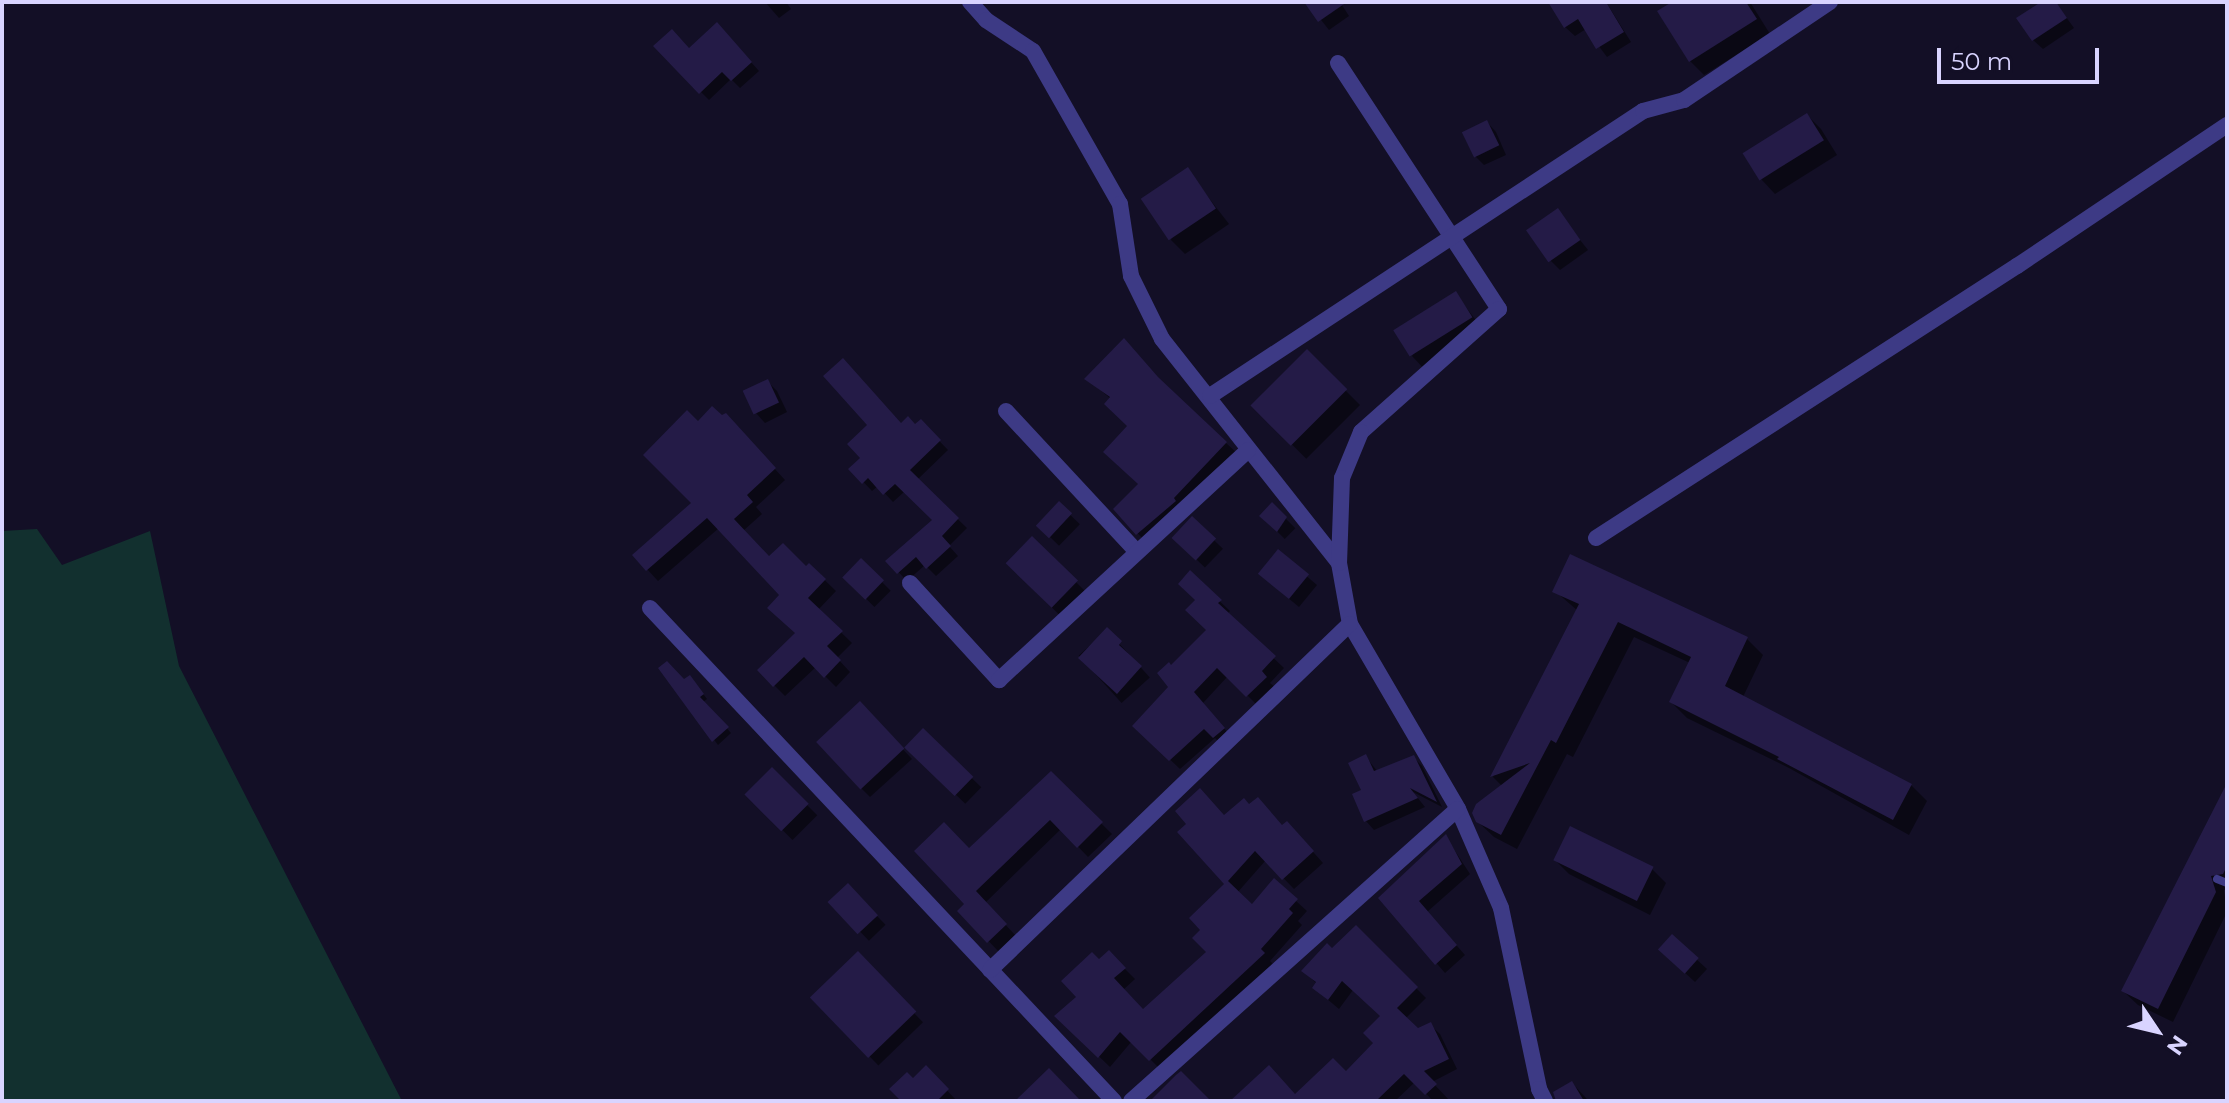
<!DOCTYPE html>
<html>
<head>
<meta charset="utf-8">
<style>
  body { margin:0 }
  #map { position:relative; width:2229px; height:1103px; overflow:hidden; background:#130f26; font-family:Montserrat,sans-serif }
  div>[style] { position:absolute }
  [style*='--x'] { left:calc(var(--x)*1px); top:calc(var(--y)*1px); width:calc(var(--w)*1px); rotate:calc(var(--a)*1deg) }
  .green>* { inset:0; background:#12302f }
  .shadow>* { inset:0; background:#0007; transform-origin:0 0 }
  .building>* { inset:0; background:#241b47; transform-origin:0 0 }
  .service>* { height:8px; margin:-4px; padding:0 4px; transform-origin:4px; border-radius:4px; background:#3d3a85 }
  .minor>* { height:16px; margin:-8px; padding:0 8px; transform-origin:8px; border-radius:8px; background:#3d3a85 }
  span { translate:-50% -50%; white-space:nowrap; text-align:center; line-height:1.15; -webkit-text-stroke:6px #130f26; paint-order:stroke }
  .frame { position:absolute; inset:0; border:4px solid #d9d4ff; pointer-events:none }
  .north { position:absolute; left:2117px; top:991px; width:80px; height:80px; -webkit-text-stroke:6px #130f26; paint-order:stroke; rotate:125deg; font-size:22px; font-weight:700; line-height:32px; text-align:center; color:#d9d4ff }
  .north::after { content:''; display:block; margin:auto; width:28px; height:36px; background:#d9d4ff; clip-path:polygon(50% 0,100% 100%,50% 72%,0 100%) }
  .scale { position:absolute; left:1937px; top:48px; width:162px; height:36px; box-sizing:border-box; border:4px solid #d9d4ff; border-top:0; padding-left:10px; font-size:24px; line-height:28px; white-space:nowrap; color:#d9d4ff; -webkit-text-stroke:6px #130f26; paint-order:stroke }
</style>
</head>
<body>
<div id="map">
  <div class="green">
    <i style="clip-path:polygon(37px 529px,62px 565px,150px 531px,179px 666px,402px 1101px,2px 1101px,2px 531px)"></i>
  </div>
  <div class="shadow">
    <i style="clip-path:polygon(765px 2px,786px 2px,791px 9px,779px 18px)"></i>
    <i style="clip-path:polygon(1307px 2px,1340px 2px,1349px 16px,1329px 30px)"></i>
    <i style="clip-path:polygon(1553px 2px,1606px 2px,1631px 42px,1607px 57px,1586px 29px,1575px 36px,1565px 27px)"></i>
    <i style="clip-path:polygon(1676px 2px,1750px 2px,1770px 34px,1704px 75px,1690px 61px)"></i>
    <i style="clip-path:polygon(2044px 2px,2055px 2px,2074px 28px,2043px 49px,2033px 40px)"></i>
    <i style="clip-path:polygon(725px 33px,759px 71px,740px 88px,731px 79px,709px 100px,655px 46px,689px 50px)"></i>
    <i style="clip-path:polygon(1807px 115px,1821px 129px,1837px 155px,1775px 194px,1761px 179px)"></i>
    <i style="clip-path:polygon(1487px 122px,1496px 132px,1506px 155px,1484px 165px,1475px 156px)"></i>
    <i style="clip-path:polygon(1187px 170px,1229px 224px,1185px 254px,1171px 240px)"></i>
    <i style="clip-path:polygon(1557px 211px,1588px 250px,1560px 270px,1551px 261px)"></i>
    <i style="clip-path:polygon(1455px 293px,1485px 332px,1426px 371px,1412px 356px)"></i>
    <i style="left:1307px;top:352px;width:75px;height:76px;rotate:45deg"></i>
    <i style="clip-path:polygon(1087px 379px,1226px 443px,1238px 454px,1149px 545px,1115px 510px,1140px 484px,1130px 427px,1111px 399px)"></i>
    <i style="clip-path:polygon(768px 382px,777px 391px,787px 412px,765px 423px,756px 413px)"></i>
    <i style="clip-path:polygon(921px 422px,948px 450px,917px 480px,967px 528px,949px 546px,958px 556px,936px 576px,925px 565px,907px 581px,888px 561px,935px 520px,905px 491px,893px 502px,878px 486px,872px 491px,851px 469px,901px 426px,916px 427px)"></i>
    <i style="clip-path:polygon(698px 424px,736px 427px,785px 480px,756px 507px,762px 514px,743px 531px,769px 558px,806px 569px,809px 565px,836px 591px,818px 610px,852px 643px,837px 658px,850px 672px,836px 687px,816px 667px,785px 696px,759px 670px,797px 633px,782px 595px,719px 528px,658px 581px,635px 556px,694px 503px)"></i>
    <i style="left:1059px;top:504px;width:29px;height:30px;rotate:44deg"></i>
    <i style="left:1272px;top:505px;width:33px;height:15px;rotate:45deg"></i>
    <i style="left:1192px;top:519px;width:43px;height:26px;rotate:44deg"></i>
    <i style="left:1032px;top:538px;width:83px;height:35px;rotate:45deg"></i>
    <i style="clip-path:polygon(1278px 552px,1317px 585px,1299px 607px,1270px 583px)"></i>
    <i style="clip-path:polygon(1571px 556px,1747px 639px,1763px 655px,1743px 697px,1911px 785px,1927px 801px,1909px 835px,1789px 768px,1687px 718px,1671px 702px,1690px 663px,1634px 637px,1573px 757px,1567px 754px,1517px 849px,1494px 837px,1477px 821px,1502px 786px,1493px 777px,1578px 611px,1555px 591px)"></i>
    <i style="left:861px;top:561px;width:42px;height:23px;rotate:45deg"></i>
    <i style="clip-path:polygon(1190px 573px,1230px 611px,1227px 614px,1284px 668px,1270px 683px,1276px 688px,1258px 706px,1228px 676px,1203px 703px,1233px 739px,1224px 747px,1215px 738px,1180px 769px,1135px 726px,1171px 687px,1172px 668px,1209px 631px)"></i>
    <i style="left:1107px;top:630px;width:64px;height:38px;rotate:48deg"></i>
    <i style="clip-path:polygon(661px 669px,684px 682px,694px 682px,707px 699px,703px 702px,731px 733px,718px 745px)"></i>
    <i style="clip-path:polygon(869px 713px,912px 759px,870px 797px,861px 788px)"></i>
    <i style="left:923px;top:731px;width:81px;height:23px;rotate:44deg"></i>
    <i style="clip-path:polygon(1365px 756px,1378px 772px,1413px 757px,1422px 766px,1442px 807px,1413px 792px,1425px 807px,1374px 830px,1366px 821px)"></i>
    <i style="left:772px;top:770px;width:64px;height:35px;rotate:45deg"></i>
    <i style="clip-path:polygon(1051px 774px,1112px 834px,1088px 857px,1061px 829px,985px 903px,1016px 936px,999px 952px,960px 911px,967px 904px,970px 850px)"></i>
    <i style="clip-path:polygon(2227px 786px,2227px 889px,2224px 890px,2227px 912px,2173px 1022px,2138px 1005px,2123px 991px)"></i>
    <i style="clip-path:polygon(1250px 806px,1297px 834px,1323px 863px,1294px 889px,1266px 860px,1237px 893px,1252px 906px,1296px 901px,1307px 911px,1298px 921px,1302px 925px,1270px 961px,1274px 965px,1161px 1070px,1132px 1041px,1110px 1067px,1057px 1016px,1078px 998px,1099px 962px,1109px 953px,1135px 979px,1123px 990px,1143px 1011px,1209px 952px,1203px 930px,1226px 884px,1225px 817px)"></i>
    <i style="clip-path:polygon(1446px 837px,1470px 874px,1427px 912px,1465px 955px,1445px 973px,1381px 899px)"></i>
    <i style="clip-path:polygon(1555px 860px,1652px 869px,1666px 883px,1650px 915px,1569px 874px)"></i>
    <i style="left:848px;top:886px;width:54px;height:23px;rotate:46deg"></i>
    <i style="clip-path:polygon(1356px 928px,1426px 998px,1405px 1019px,1418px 1030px,1430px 1025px,1440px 1034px,1457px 1069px,1432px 1082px,1450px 1101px,1433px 1101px,1415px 1082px,1395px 1101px,1233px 1101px,1296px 1097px,1346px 1073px,1376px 1043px,1382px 1016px,1353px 990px,1339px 1009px,1314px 988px,1317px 984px,1304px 971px,1332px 951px)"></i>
    <i style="clip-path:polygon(1672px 937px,1707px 969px,1695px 982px,1670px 959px)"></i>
    <i style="left:857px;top:954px;width:95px;height:62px;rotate:46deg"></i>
    <i style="clip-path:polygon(926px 1068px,956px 1100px,955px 1101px,904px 1101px,913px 1080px)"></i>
    <i style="clip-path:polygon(1572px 1083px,1586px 1098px,1588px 1101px,1560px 1101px)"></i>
  </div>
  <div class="building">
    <i style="clip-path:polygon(1304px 2px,1347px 2px,1318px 22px)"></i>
    <i style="clip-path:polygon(1548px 2px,1606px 2px,1624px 32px,1596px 49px,1578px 19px,1564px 28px)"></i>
    <i style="clip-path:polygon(1672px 2px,1746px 2px,1757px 19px,1689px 62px,1657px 11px)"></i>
    <i style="clip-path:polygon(2041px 2px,2056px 2px,2067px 18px,2032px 41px,2016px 18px)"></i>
    <i style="clip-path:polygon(717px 22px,752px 62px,731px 81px,722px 72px,699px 94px,653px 46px,672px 29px,689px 48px)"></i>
    <i style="left:1807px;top:113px;width:32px;height:76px;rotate:58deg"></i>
    <i style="left:1487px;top:120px;width:28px;height:28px;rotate:64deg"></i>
    <i style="left:1188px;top:167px;width:50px;height:57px;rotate:56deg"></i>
    <i style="left:1558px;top:208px;width:39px;height:39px;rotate:55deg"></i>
    <i style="left:1456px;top:291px;width:31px;height:74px;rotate:58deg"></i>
    <i style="clip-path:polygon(1124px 338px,1158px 377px,1227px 442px,1174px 498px,1176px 501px,1136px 535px,1113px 509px,1138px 484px,1103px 452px,1127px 426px,1104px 404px,1110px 397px,1084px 379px)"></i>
    <i style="left:1307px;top:349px;width:57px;height:80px;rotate:45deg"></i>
    <i style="clip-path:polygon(843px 358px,901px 423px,908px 416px,915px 424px,921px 419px,941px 440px,910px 470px,959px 518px,942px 536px,951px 546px,926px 569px,916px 557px,897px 574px,885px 561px,932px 520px,895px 484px,883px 495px,868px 478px,862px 484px,848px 469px,860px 458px,847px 444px,867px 425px,823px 376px)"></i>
    <i style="left:768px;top:379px;width:26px;height:28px;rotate:65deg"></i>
    <i style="clip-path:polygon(712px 406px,722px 415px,726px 413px,776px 468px,747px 495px,753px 502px,734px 519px,769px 556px,783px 543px,806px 566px,809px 563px,826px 579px,808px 598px,843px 631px,827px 646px,841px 660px,824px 678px,804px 657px,773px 687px,757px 670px,795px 633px,767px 608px,779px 595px,707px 518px,646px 571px,632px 555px,691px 503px,643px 455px,687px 410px,698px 421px)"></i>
    <i style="left:1059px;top:501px;width:18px;height:34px;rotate:43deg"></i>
    <i style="clip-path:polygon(1272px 502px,1287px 517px,1277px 532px,1259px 516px)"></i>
    <i style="left:1192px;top:516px;width:33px;height:30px;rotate:43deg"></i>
    <i style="left:1032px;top:536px;width:64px;height:38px;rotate:44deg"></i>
    <i style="left:1278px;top:549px;width:40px;height:32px;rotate:39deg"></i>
    <i style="clip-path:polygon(1570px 554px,1748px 637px,1725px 686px,1912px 784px,1893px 820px,1777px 759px,1779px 757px,1669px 702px,1691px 657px,1618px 622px,1556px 743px,1551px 740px,1501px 835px,1476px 822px,1472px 813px,1476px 804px,1530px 763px,1490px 777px,1579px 604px,1552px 592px)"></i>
    <i style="left:861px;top:558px;width:32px;height:27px;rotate:44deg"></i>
    <i style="clip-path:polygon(1190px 570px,1222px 600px,1218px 603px,1276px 656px,1262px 671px,1267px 677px,1246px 697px,1217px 668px,1194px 692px,1225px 728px,1213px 738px,1204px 729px,1169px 761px,1132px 726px,1168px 687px,1157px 673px,1169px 662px,1171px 665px,1206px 630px,1185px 610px,1195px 600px,1178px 584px)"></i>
    <i style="clip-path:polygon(1107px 627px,1122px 641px,1119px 645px,1142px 666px,1117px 694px,1078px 658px)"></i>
    <i style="clip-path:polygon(667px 661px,684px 679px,690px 675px,704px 694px,700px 697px,729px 727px,712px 742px,658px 668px)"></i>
    <i style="left:860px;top:701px;width:65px;height:60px;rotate:47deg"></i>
    <i style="left:923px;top:728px;width:70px;height:27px;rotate:44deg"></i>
    <i style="clip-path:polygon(1366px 754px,1374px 771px,1414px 755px,1437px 802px,1410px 788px,1418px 798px,1364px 822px,1352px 794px,1361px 790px,1348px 763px)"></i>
    <i style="left:772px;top:767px;width:52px;height:39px;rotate:45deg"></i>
    <i style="clip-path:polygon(1051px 771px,1103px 822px,1077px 848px,1050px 820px,976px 891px,1007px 924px,987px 943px,957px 911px,964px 904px,914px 851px,944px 822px,969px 848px)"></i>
    <i style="clip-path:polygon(2227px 783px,2227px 866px,2223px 874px,2211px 876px,2216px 892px,2158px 1009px,2121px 991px)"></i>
    <i style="clip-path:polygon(1200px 788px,1224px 815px,1244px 798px,1249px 804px,1258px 797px,1282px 825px,1287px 821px,1314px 851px,1282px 880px,1255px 851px,1228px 881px,1252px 904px,1274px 878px,1298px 899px,1289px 909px,1293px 913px,1261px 949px,1265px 953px,1149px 1061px,1120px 1032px,1098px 1058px,1054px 1016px,1076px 997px,1061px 981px,1092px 952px,1099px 959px,1109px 950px,1126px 968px,1114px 978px,1143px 1009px,1206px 952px,1192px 938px,1200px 930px,1189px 918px,1224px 884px,1177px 832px,1186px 824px,1175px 811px)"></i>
    <i style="left:1570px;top:826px;width:93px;height:38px;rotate:26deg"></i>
    <i style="clip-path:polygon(1446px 834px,1462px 864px,1419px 901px,1457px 945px,1435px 965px,1378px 898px)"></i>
    <i style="left:848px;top:883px;width:44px;height:28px;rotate:47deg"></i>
    <i style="clip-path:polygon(1356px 925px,1418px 987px,1397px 1008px,1418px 1028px,1431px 1022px,1449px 1059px,1424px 1071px,1437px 1084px,1425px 1095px,1404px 1074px,1376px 1101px,1230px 1101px,1269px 1065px,1295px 1094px,1333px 1058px,1346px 1071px,1373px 1043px,1363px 1033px,1380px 1016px,1342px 981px,1328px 1000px,1312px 988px,1316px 982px,1301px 971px,1327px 943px,1332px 948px)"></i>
    <i style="left:1672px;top:934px;width:36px;height:21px;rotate:42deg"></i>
    <i style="left:858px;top:951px;width:84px;height:67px;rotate:46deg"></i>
    <i style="clip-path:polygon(926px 1065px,949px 1089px,937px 1101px,901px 1101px,889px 1089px,907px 1072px,913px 1078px)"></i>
    <i style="clip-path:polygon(1049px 1068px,1081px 1101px,1015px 1101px)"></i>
    <i style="clip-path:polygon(1181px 1071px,1211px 1101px,1150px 1101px,1176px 1075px)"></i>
    <i style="clip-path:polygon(1572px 1081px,1584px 1101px,1556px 1101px,1553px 1092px)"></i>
  </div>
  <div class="service">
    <i style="--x:2217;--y:879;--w:11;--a:22"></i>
  </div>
  <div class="minor">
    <i style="--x:970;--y:2;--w:24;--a:48"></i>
    <i style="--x:986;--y:20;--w:56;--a:33.4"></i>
    <i style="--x:1033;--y:51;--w:176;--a:60.4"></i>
    <i style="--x:1120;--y:204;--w:73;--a:81.3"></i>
    <i style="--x:1131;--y:276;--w:70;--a:63.8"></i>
    <i style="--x:1162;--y:339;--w:285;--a:51.7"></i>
    <i style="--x:1339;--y:563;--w:62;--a:79.8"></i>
    <i style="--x:1350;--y:624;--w:214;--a:59.7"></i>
    <i style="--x:1458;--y:809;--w:108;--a:66.5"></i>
    <i style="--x:1501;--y:908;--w:185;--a:78.1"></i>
    <i style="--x:1539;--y:1089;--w:13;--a:63"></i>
    <i style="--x:1338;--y:63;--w:294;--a:56.8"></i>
    <i style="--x:1499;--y:309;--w:185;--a:138.3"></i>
    <i style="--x:1361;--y:432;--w:50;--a:112.4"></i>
    <i style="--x:1342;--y:478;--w:85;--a:92"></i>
    <i style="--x:1210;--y:396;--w:518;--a:-33.35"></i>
    <i style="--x:1643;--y:111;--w:42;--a:-15"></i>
    <i style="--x:1684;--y:100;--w:176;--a:-33.9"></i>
    <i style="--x:1006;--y:411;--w:192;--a:47.1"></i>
    <i style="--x:1596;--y:538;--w:501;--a:-32.87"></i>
    <i style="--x:2017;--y:266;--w:253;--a:-33.9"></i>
    <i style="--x:910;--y:583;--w:132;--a:47.5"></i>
    <i style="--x:999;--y:680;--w:339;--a:-42.7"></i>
    <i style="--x:650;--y:608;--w:677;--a:46.74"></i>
    <i style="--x:990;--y:970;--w:499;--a:-43.9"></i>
    <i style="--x:1131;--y:1101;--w:438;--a:-41.8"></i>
  </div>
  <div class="frame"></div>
  <div class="north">N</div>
  <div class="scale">50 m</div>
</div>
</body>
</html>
